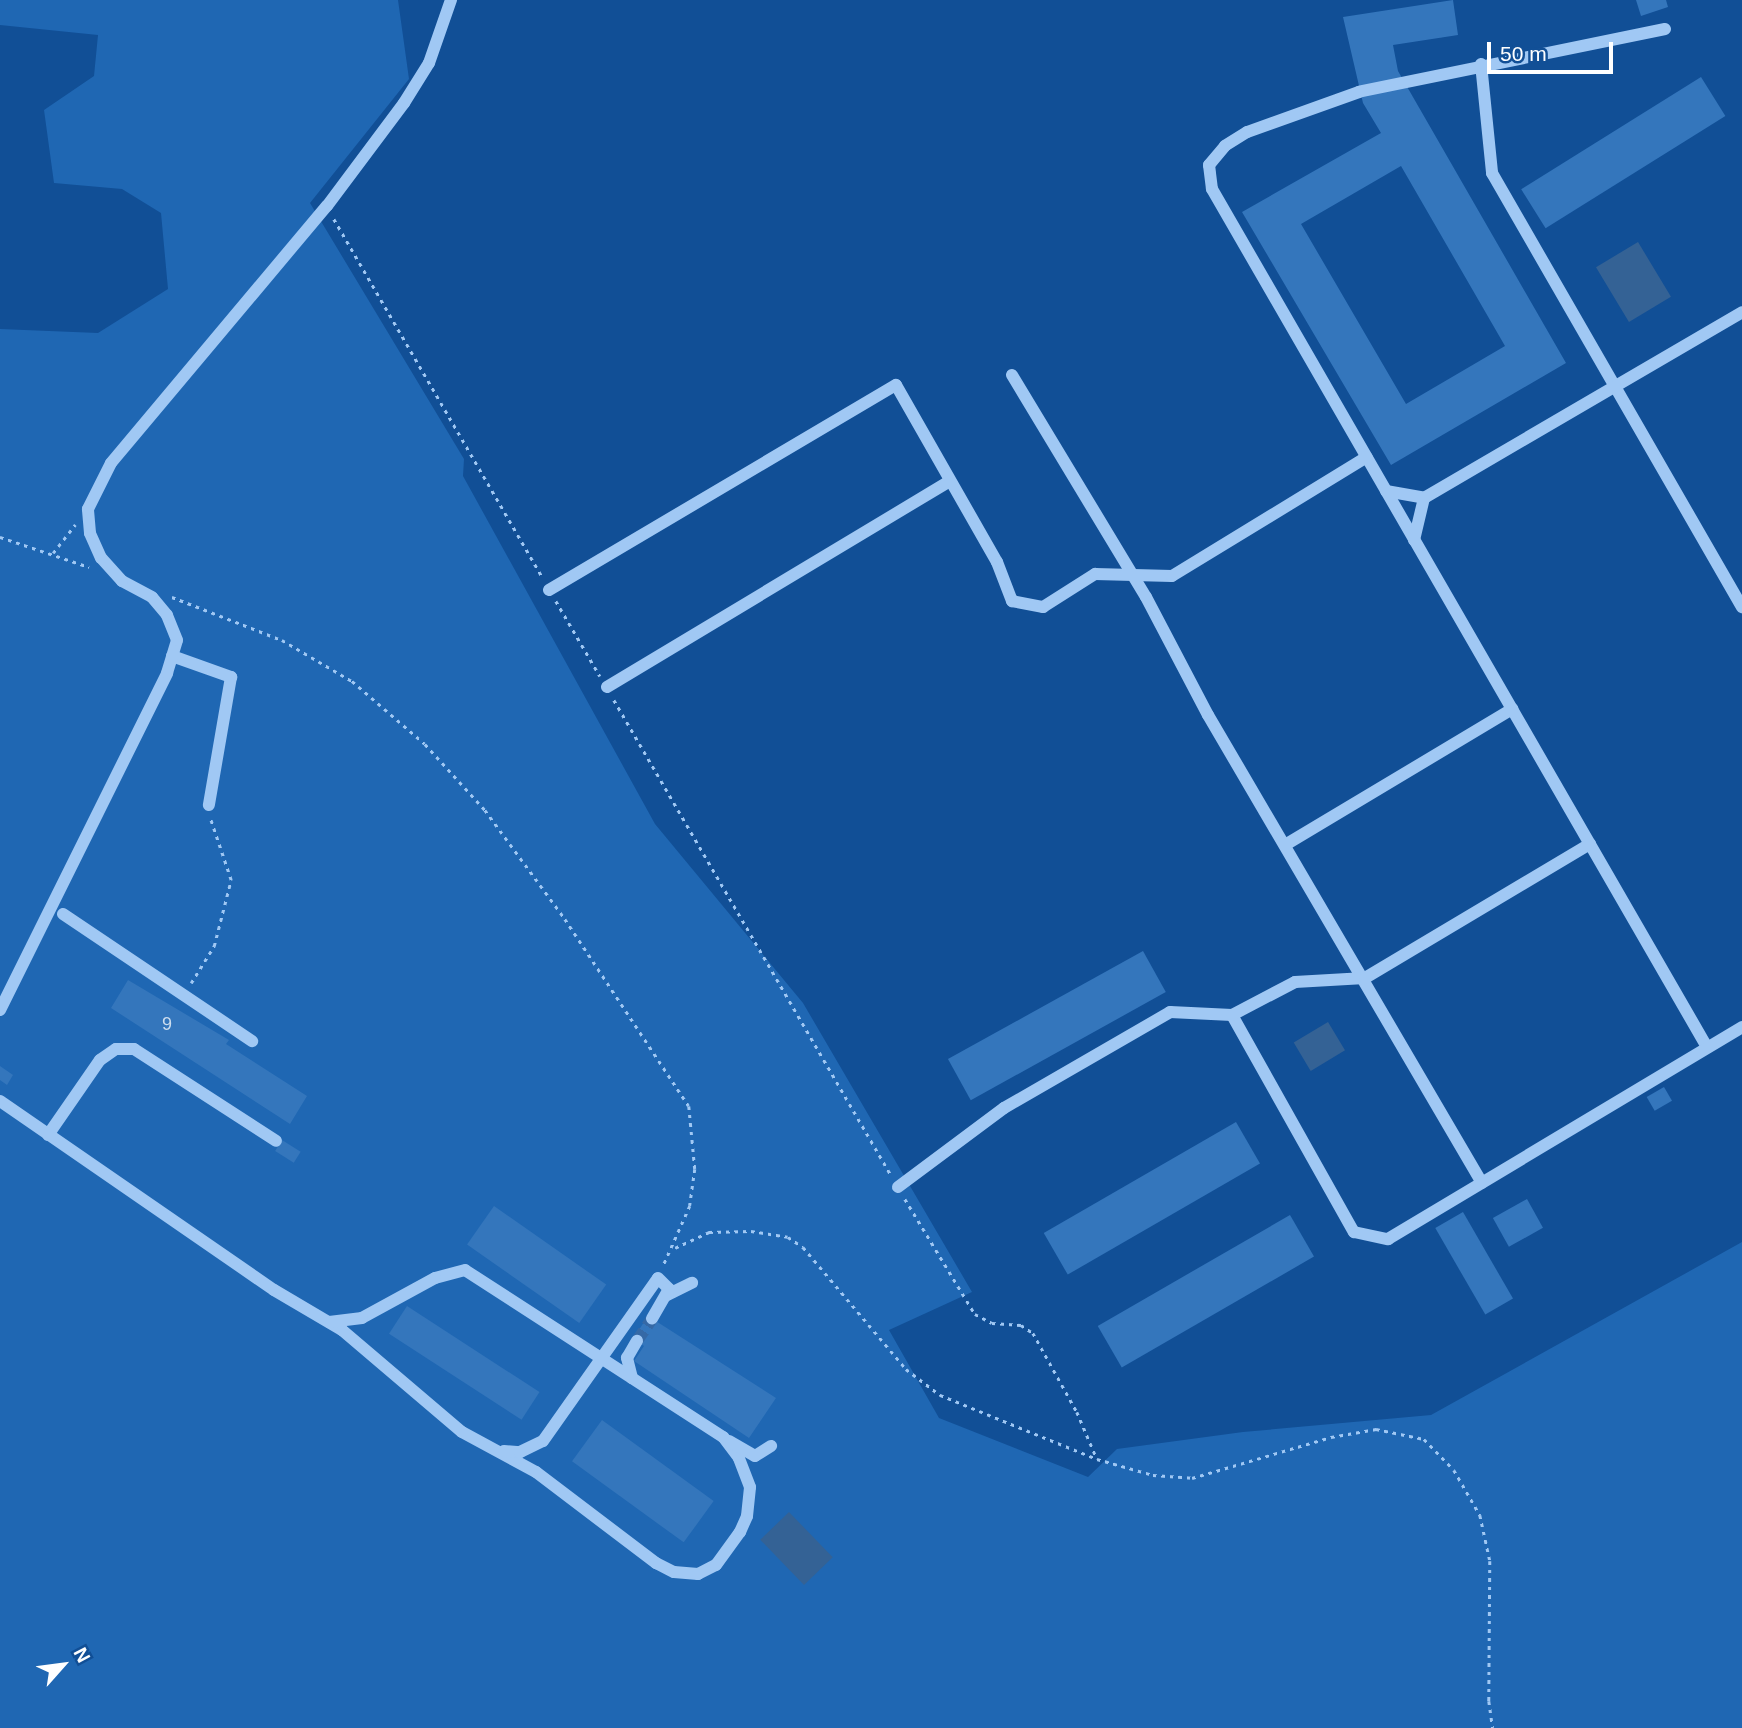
<!DOCTYPE html>
<html>
<head>
<meta charset="utf-8">
<style>
  body { margin:0 }
  #map { position:relative; width:1742px; height:1728px; overflow:hidden; background:#114f96; font-family:Helvetica,sans-serif }
  div>[style] { position:absolute }
  [style*='--x'] { left:calc(var(--x)*1px); top:calc(var(--y)*1px); width:calc(var(--w)*1px); rotate:calc(var(--a)*1deg) }
  .green>* { inset:0; background:#1f67b3 }
  .water>* { inset:0; background:#346295; transform-origin:0 0 }
  .building>* { inset:0; background:#3476bc; transform-origin:0 0 }
  .minor-tunnel>* { height:12px; margin-top:-6px; transform-origin:0; background:repeating-linear-gradient(90deg,#3569a6 0 12px,transparent 0 18px) }
  .path>* { height:2.5px; margin-top:-1.25px; transform-origin:0; background:repeating-linear-gradient(90deg,#a0c8f4 0 3.5px,transparent 0 8.5px) }
  .minor>* { height:12px; margin:-6px; padding:0 6px; transform-origin:6px; border-radius:6px; background:#a0c8f4 }
  span { translate:-50% -50%; white-space:nowrap; text-align:center; line-height:1.15; -webkit-text-stroke:5px #114f96; paint-order:stroke }
  .number-label { font-size:18px; color:#cde }
  .number-label span { -webkit-text-stroke-width:0 }
  .north { position:absolute; left:28px; top:1630px; width:70px; height:70px; -webkit-text-stroke:5px #114f96; paint-order:stroke; rotate:62deg; font-size:19px; font-weight:700; line-height:28px; text-align:center; color:#fff }
  .north::after { content:''; display:block; margin:auto; width:24px; height:32px; background:#fff; clip-path:polygon(50% 0,100% 100%,50% 72%,0 100%) }
  .scale { position:absolute; left:1487px; top:42px; width:126px; height:32px; box-sizing:border-box; border:4px solid #fff; border-top:0; padding-left:9px; font-size:21px; line-height:24px; white-space:nowrap; color:#fff; -webkit-text-stroke:5px #114f96; paint-order:stroke }
</style>
</head>
<body>
<div id="map">
  <div class="green">
    <i style="clip-path:polygon(0 0,398px 0,409px 79px,310px 203px,464px 459px,463px 476px,655px 824px,803px 1003px,972px 1292px,889px 1330px,939px 1418px,1088px 1477px,1117px 1449px,1243px 1432px,1431px 1415px,1742px 1242px,1742px 1728px,0 1728px,0 329px,98px 333px,168px 289px,161px 213px,122px 189px,54px 183px,44px 110px,94px 76px,98px 35px,0 25px)"></i>
  </div>
  <div class="water">
    <i style="left:1638px;top:242px;width:64px;height:49px;rotate:59deg"></i>
    <i style="left:1328px;top:1022px;width:33px;height:40px;rotate:59deg"></i>
    <i style="left:789px;top:1512px;width:63px;height:40px;rotate:46deg"></i>
  </div>
  <div class="building">
    <i style="clip-path:polygon(evenodd,1453px 0,1458px 35px,1393px 45px,1398px 71px,1566px 363px,1391px 465px,1242px 212px,1381px 133px,1363px 103px,1343px 17px,1453px 0,1401px 166px,1505px 346px,1406px 404px,1301px 224px,1401px 166px)"></i>
    <i style="clip-path:polygon(1636px 0,1666px 0,1668px 7px,1641px 16px)"></i>
    <i style="left:1701px;top:77px;width:46px;height:212px;rotate:58deg"></i>
    <i style="left:1143px;top:951px;width:47px;height:223px;rotate:61deg"></i>
    <i style="clip-path:polygon(128px 980px,229px 1040px,226px 1044px,307px 1096px,290px 1124px,111px 1008px)"></i>
    <i style="clip-path:polygon(0 1066px,13px 1075px,7px 1085px,0 1080px)"></i>
    <i style="left:1664px;top:1087px;width:16px;height:20px;rotate:60deg"></i>
    <i style="left:1236px;top:1122px;width:48px;height:222px;rotate:60deg"></i>
    <i style="left:282px;top:1140px;width:22px;height:13px;rotate:32deg"></i>
    <i style="left:1527px;top:1199px;width:33px;height:39px;rotate:61deg"></i>
    <i style="left:494px;top:1206px;width:137px;height:47px;rotate:35deg"></i>
    <i style="left:1463px;top:1212px;width:100px;height:32px;rotate:60deg"></i>
    <i style="left:1290px;top:1215px;width:48px;height:222px;rotate:60deg"></i>
    <i style="left:407px;top:1306px;width:158px;height:33px;rotate:33deg"></i>
    <i style="clip-path:polygon(648px 1316px,776px 1398px,749px 1438px,634px 1361px,644px 1346px,633px 1339px)"></i>
    <i style="left:602px;top:1420px;width:138px;height:51px;rotate:36deg"></i>
  </div>
  <div class="minor-tunnel">
    <i style="--x:637;--y:1341;--w:27;--a:-56"></i>
  </div>
  <div class="path">
    <i style="--x:334;--y:219;--w:414;--a:59.8"></i>
    <i style="--x:0;--y:537;--w:94;--a:18.6"></i>
    <i style="--x:53;--y:553;--w:36;--a:-52"></i>
    <i style="--x:172;--y:597;--w:118;--a:21.4"></i>
    <i style="--x:282;--y:640;--w:81;--a:30.4"></i>
    <i style="--x:352;--y:681;--w:96;--a:40.8"></i>
    <i style="--x:425;--y:744;--w:89;--a:47.7"></i>
    <i style="--x:485;--y:810;--w:135;--a:53.7"></i>
    <i style="--x:565;--y:919;--w:224;--a:56.5"></i>
    <i style="--x:689;--y:1106;--w:63;--a:84.6"></i>
    <i style="--x:695;--y:1169;--w:37;--a:98"></i>
    <i style="--x:690;--y:1206;--w:64;--a:114.1"></i>
    <i style="--x:556;--y:601;--w:87;--a:59.6"></i>
    <i style="--x:614;--y:700;--w:550;--a:59.75"></i>
    <i style="--x:191;--y:983;--w:44;--a:-58.1"></i>
    <i style="--x:214;--y:946;--w:68;--a:-75.6"></i>
    <i style="--x:231;--y:880;--w:65;--a:-108.7"></i>
    <i style="--x:905;--y:1199;--w:135;--a:58.7"></i>
    <i style="--x:975;--y:1314;--w:19;--a:28"></i>
    <i style="--x:992;--y:1323;--w:29;--a:4"></i>
    <i style="--x:1021;--y:1325;--w:14;--a:34"></i>
    <i style="--x:1033;--y:1333;--w:90;--a:60.9"></i>
    <i style="--x:1077;--y:1412;--w:51;--a:66.9"></i>
    <i style="--x:1097;--y:1459;--w:58;--a:15.9"></i>
    <i style="--x:1153;--y:1475;--w:39;--a:4"></i>
    <i style="--x:1192;--y:1478;--w:145;--a:-16.4"></i>
    <i style="--x:1331;--y:1437;--w:46;--a:-10.1"></i>
    <i style="--x:1376;--y:1429;--w:49;--a:11.8"></i>
    <i style="--x:1424;--y:1439;--w:43;--a:45.9"></i>
    <i style="--x:1454;--y:1470;--w:52;--a:60"></i>
    <i style="--x:1480;--y:1515;--w:47;--a:77.7"></i>
    <i style="--x:1490;--y:1561;--w:140;--a:90.4"></i>
    <i style="--x:1489;--y:1701;--w:27;--a:82"></i>
    <i style="--x:675;--y:1248;--w:38;--a:-25"></i>
    <i style="--x:709;--y:1232;--w:42;--a:-1.4"></i>
    <i style="--x:751;--y:1231;--w:37;--a:9"></i>
    <i style="--x:788;--y:1237;--w:18;--a:34"></i>
    <i style="--x:803;--y:1247;--w:160;--a:49.8"></i>
    <i style="--x:906;--y:1369;--w:43;--a:37.4"></i>
    <i style="--x:940;--y:1395;--w:170;--a:22.2"></i>
  </div>
  <div class="minor">
    <i style="--x:1665;--y:29;--w:312;--a:168.4"></i>
    <i style="--x:1359;--y:92;--w:119;--a:160.3"></i>
    <i style="--x:1247;--y:132;--w:26;--a:148"></i>
    <i style="--x:1225;--y:146;--w:25;--a:130"></i>
    <i style="--x:1209;--y:165;--w:24;--a:83"></i>
    <i style="--x:1212;--y:189;--w:991;--a:60.02"></i>
    <i style="--x:1481;--y:64;--w:110;--a:84.2"></i>
    <i style="--x:1492;--y:173;--w:501;--a:60.06"></i>
    <i style="--x:1012;--y:375;--w:259;--a:58.9"></i>
    <i style="--x:1146;--y:597;--w:133;--a:62.3"></i>
    <i style="--x:1208;--y:715;--w:542;--a:59.65"></i>
    <i style="--x:1386;--y:491;--w:39;--a:10"></i>
    <i style="--x:1424;--y:498;--w:368;--a:-30.3"></i>
    <i style="--x:1414;--y:540;--w:43;--a:-76.6"></i>
    <i style="--x:549;--y:590;--w:403;--a:-30.6"></i>
    <i style="--x:896;--y:385;--w:204;--a:60.3"></i>
    <i style="--x:997;--y:562;--w:42;--a:69"></i>
    <i style="--x:1012;--y:601;--w:32;--a:11"></i>
    <i style="--x:1043;--y:607;--w:62;--a:-32.4"></i>
    <i style="--x:1095;--y:574;--w:77;--a:1.5"></i>
    <i style="--x:1172;--y:576;--w:228;--a:-31.4"></i>
    <i style="--x:172;--y:656;--w:63;--a:19.6"></i>
    <i style="--x:231;--y:677;--w:130;--a:99.8"></i>
    <i style="--x:607;--y:687;--w:400;--a:-31"></i>
    <i style="--x:1285;--y:845;--w:265;--a:-30.9"></i>
    <i style="--x:63;--y:914;--w:228;--a:33.9"></i>
    <i style="--x:0;--y:1010;--w:376;--a:-63.6"></i>
    <i style="--x:167;--y:673;--w:34;--a:-73"></i>
    <i style="--x:177;--y:640;--w:27;--a:-112"></i>
    <i style="--x:167;--y:615;--w:23;--a:-130"></i>
    <i style="--x:152;--y:597;--w:34;--a:-152"></i>
    <i style="--x:122;--y:581;--w:31;--a:-132"></i>
    <i style="--x:101;--y:558;--w:27;--a:-114"></i>
    <i style="--x:90;--y:533;--w:24;--a:-95"></i>
    <i style="--x:88;--y:509;--w:51;--a:-63.4"></i>
    <i style="--x:111;--y:463;--w:336;--a:-50"></i>
    <i style="--x:327;--y:206;--w:129;--a:-53.2"></i>
    <i style="--x:404;--y:103;--w:47;--a:-58"></i>
    <i style="--x:429;--y:63;--w:67;--a:-70.8"></i>
    <i style="--x:1232;--y:1015;--w:249;--a:60.7"></i>
    <i style="--x:1354;--y:1232;--w:35;--a:12"></i>
    <i style="--x:1388;--y:1239;--w:413;--a:-30.9"></i>
    <i style="--x:0;--y:1101;--w:333;--a:34.6"></i>
    <i style="--x:274;--y:1290;--w:79;--a:30.5"></i>
    <i style="--x:342;--y:1330;--w:157;--a:40.4"></i>
    <i style="--x:462;--y:1432;--w:84;--a:28.4"></i>
    <i style="--x:536;--y:1472;--w:151;--a:37.2"></i>
    <i style="--x:656;--y:1563;--w:20;--a:27"></i>
    <i style="--x:674;--y:1572;--w:24;--a:5"></i>
    <i style="--x:698;--y:1574;--w:20;--a:-27"></i>
    <i style="--x:716;--y:1565;--w:41;--a:-54"></i>
    <i style="--x:740;--y:1532;--w:17;--a:-66"></i>
    <i style="--x:747;--y:1516;--w:29;--a:-84"></i>
    <i style="--x:750;--y:1487;--w:31;--a:-111"></i>
    <i style="--x:739;--y:1458;--w:26;--a:-127"></i>
    <i style="--x:723;--y:1437;--w:307;--a:-147.1"></i>
    <i style="--x:465;--y:1270;--w:31;--a:165"></i>
    <i style="--x:435;--y:1278;--w:83;--a:151.3"></i>
    <i style="--x:362;--y:1318;--w:33;--a:173"></i>
    <i style="--x:48;--y:1135;--w:91;--a:-55.3"></i>
    <i style="--x:100;--y:1060;--w:19;--a:-35"></i>
    <i style="--x:116;--y:1049;--w:18;--a:0"></i>
    <i style="--x:134;--y:1049;--w:169;--a:32.9"></i>
    <i style="--x:898;--y:1187;--w:132;--a:-36.7"></i>
    <i style="--x:1004;--y:1108;--w:192;--a:-30"></i>
    <i style="--x:1170;--y:1012;--w:62;--a:2.8"></i>
    <i style="--x:1232;--y:1015;--w:71;--a:-27.6"></i>
    <i style="--x:1295;--y:982;--w:70;--a:-3.3"></i>
    <i style="--x:1365;--y:978;--w:262;--a:-30.8"></i>
    <i style="--x:667;--y:1295;--w:28;--a:-26"></i>
    <i style="--x:632;--y:1378;--w:21;--a:-104"></i>
    <i style="--x:627;--y:1358;--w:20;--a:-60"></i>
    <i style="--x:729;--y:1441;--w:30;--a:30"></i>
    <i style="--x:755;--y:1456;--w:19;--a:-32"></i>
    <i style="--x:504;--y:1451;--w:16;--a:4"></i>
    <i style="--x:520;--y:1452;--w:25;--a:-26"></i>
    <i style="--x:543;--y:1441;--w:199;--a:-54.8"></i>
    <i style="--x:658;--y:1278;--w:16;--a:45"></i>
    <i style="--x:669;--y:1289;--w:34;--a:120"></i>
  </div>
  <div class="number-label">
    <span style="left:167px;top:1024px">9</span>
  </div>
  <div class="north">N</div>
  <div class="scale">50 m</div>
</div>
</body>
</html>
